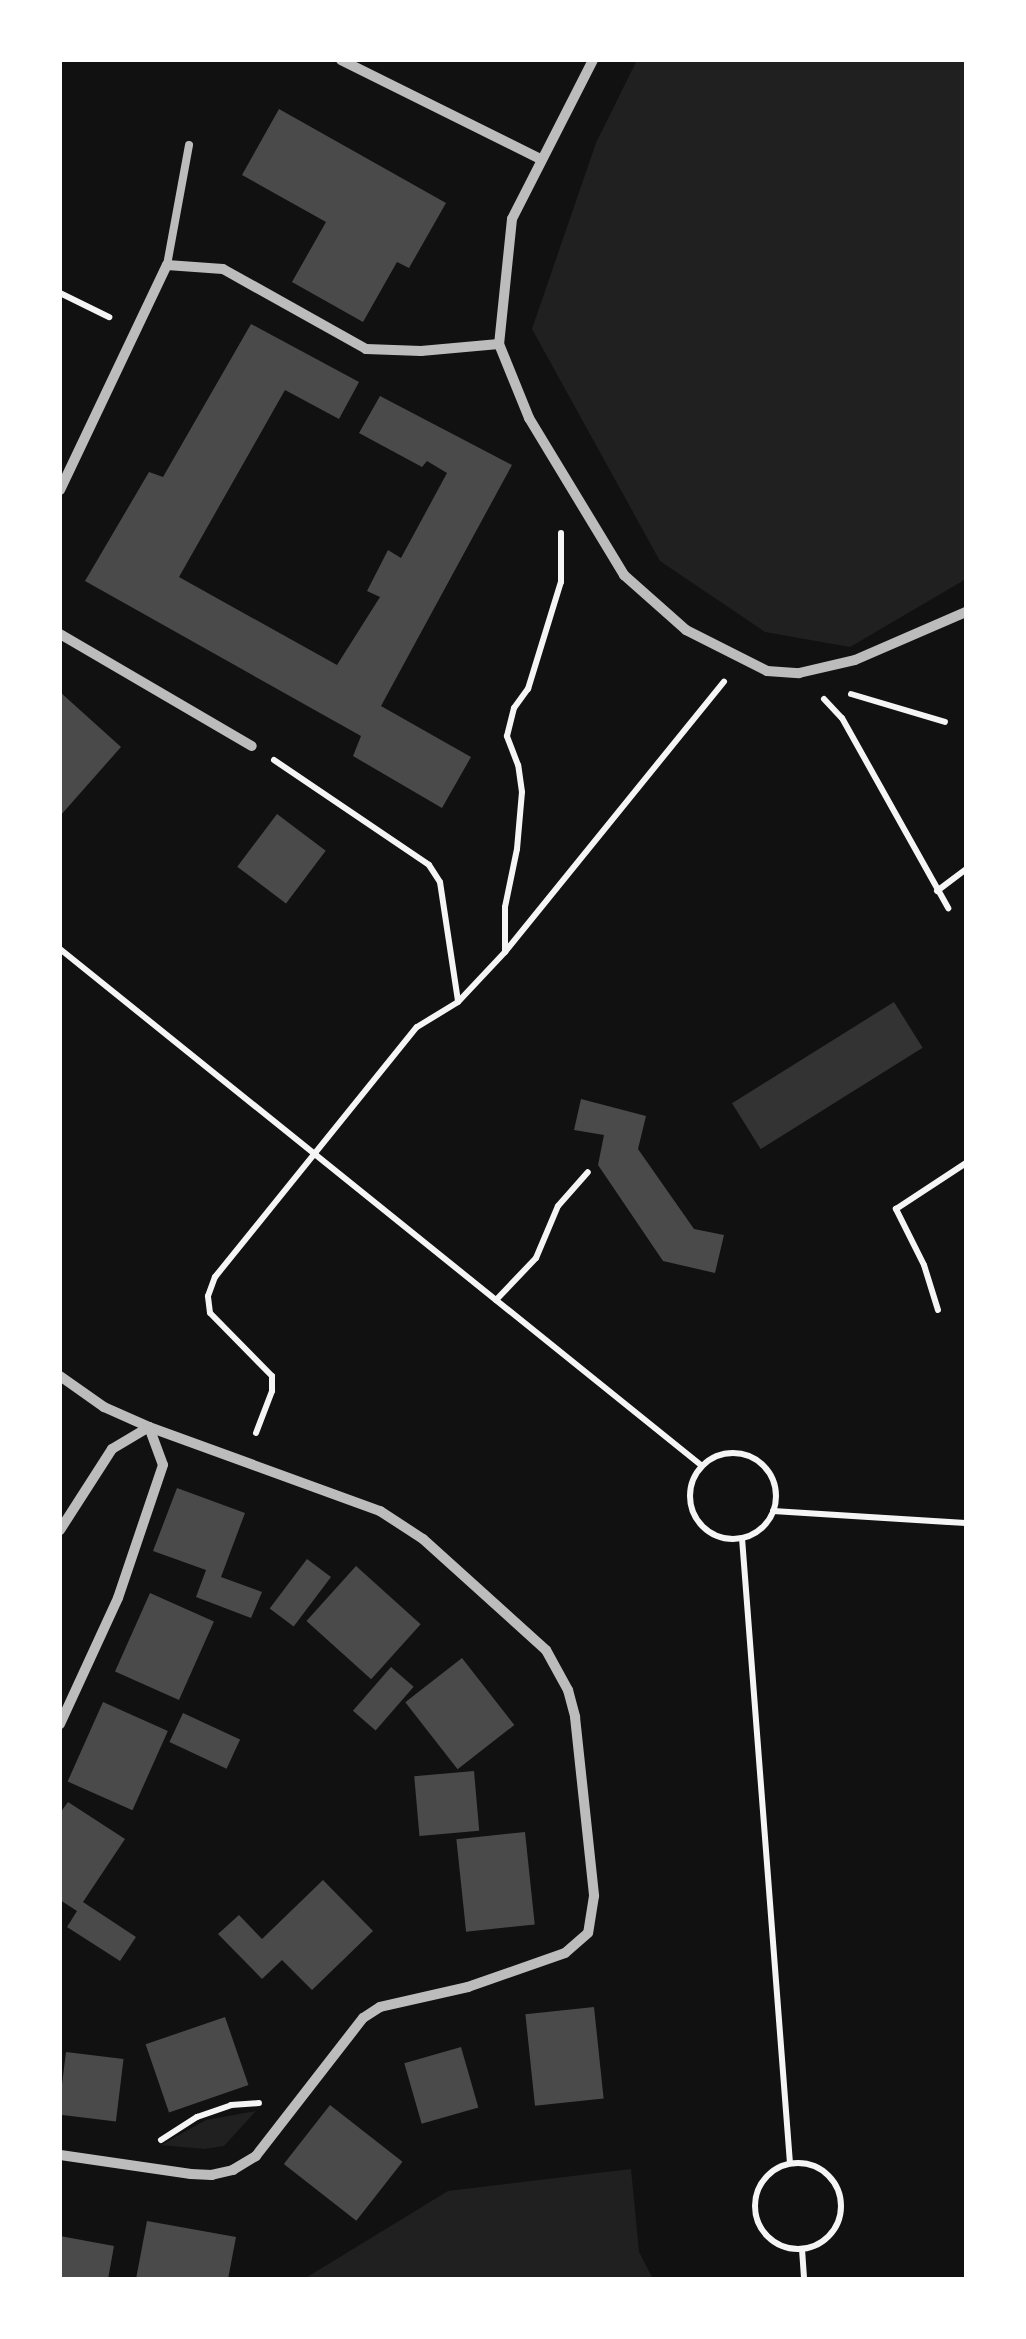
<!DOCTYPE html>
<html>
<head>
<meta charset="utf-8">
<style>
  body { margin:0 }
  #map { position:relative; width:1026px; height:2339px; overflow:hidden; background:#111; font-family:Rubik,sans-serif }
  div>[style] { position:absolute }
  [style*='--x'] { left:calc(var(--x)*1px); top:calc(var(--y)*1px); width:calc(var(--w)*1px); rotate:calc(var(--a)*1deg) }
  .green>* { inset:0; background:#202020 }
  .water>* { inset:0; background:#333; transform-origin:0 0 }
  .building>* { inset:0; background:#4a4a4a; transform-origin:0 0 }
  .path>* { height:6px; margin:-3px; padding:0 3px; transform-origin:3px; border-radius:3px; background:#f5f5f5 }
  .path>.ring { margin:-3px; padding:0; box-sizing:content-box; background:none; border:6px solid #f5f5f5; border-radius:50% }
  .service>* { height:8px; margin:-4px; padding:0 4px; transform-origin:4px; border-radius:4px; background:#bcbcbc }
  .minor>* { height:10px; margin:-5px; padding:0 5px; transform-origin:5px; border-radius:5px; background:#bcbcbc }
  span { translate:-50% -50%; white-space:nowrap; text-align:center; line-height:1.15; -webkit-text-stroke:8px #fff; paint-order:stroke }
  .frame { position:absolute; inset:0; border:62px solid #fff; pointer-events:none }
</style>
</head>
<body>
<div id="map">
  <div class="green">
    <i style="clip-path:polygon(637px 60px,966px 60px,966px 579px,850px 647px,765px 632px,660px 561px,532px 329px,596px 143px)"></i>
    <i style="clip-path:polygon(256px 2111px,224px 2146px,204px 2149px,161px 2145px,206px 2120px)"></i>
    <i style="clip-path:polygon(631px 2169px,639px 2252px,653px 2279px,304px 2279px,448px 2191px)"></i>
  </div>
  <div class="water">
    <i style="left:894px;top:1002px;width:54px;height:191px;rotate:58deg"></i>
  </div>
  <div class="building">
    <i style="clip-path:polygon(279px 109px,446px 203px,409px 268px,397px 262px,363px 322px,292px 282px,326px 222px,242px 175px)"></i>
    <i style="clip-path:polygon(251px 324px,359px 382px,339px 419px,285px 390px,179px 577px,337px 665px,380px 597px,367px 591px,388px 550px,401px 558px,447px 473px,427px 461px,422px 467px,359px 433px,380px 396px,512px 465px,381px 706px,471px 757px,442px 808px,353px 756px,361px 736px,85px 581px,149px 472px,163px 477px)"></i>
    <i style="clip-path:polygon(60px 692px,121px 747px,60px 816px)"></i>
    <i style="left:277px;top:814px;width:61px;height:66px;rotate:37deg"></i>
    <i style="clip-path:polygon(581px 1099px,646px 1116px,638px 1149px,694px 1229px,724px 1235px,715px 1273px,663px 1261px,598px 1165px,604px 1135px,574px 1130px)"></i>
    <i style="clip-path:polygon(177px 1488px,245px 1513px,221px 1577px,262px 1592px,251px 1618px,196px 1597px,206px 1570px,153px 1551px)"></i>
    <i style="left:307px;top:1559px;width:30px;height:62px;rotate:37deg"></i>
    <i style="left:356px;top:1566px;width:87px;height:74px;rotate:42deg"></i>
    <i style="left:150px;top:1593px;width:70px;height:86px;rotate:24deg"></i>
    <i style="left:462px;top:1658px;width:85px;height:72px;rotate:52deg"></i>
    <i style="left:391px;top:1667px;width:30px;height:58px;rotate:41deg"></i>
    <i style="left:103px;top:1702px;width:71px;height:87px;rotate:24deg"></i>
    <i style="left:183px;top:1713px;width:63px;height:32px;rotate:25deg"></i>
    <i style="left:474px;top:1771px;width:60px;height:60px;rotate:85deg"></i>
    <i style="clip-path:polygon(68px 1802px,125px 1839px,83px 1902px,136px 1937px,120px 1961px,67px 1927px,77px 1911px,60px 1900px,60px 1813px)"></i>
    <i style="left:525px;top:1832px;width:93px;height:69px;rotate:84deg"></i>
    <i style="clip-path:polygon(323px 1880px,373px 1931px,312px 1990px,282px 1960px,262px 1979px,218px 1934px,239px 1915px,262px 1939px)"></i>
    <i style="left:594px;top:2007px;width:92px;height:69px;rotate:84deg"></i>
    <i style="left:225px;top:2017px;width:72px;height:84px;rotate:71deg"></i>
    <i style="left:461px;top:2047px;width:63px;height:59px;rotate:74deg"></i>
    <i style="left:66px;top:2052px;width:58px;height:63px;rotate:7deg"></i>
    <i style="left:330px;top:2105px;width:92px;height:75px;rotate:38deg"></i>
    <i style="clip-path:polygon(147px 2221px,236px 2237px,228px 2279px,136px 2279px)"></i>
    <i style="clip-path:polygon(60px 2236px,114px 2246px,108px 2279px,60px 2279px)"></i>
  </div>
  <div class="path">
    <i style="--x:60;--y:293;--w:55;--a:26.1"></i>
    <i style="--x:851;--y:694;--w:98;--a:16.6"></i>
    <i style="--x:824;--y:699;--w:26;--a:47"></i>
    <i style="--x:842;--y:718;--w:218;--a:60.8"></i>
    <i style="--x:274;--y:760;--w:187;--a:34.1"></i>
    <i style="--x:429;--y:865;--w:20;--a:57"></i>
    <i style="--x:440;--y:882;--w:120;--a:81.4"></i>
    <i style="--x:937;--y:891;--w:36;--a:-37"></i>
    <i style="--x:60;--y:949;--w:824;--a:38.84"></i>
    <i style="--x:505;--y:951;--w:44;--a:-90"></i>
    <i style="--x:505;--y:907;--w:59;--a:-78.3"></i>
    <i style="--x:517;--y:849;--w:57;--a:-85"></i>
    <i style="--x:522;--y:792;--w:27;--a:-98"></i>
    <i style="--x:518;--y:765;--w:31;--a:-111"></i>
    <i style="--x:507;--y:736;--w:29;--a:-76"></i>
    <i style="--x:514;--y:708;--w:24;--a:-54"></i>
    <i style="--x:528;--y:689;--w:112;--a:-72.9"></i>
    <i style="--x:561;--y:582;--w:49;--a:-90"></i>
    <i style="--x:496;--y:1300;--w:58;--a:-46.4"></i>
    <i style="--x:536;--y:1258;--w:56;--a:-67.1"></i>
    <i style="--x:558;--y:1206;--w:45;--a:-48.6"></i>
    <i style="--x:938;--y:1310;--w:47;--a:-107.3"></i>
    <i style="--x:924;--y:1265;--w:63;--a:-116.6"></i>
    <i style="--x:896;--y:1209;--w:84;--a:-33.3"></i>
    <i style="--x:256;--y:1433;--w:45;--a:-69.1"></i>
    <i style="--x:272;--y:1391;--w:15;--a:-90"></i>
    <i style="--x:272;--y:1376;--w:88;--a:-134.5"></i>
    <i style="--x:210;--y:1313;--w:17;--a:-97"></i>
    <i style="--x:208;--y:1296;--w:20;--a:-70"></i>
    <i style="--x:215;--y:1277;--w:321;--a:-51.1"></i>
    <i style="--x:417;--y:1027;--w:48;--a:-31.4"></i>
    <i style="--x:458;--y:1002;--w:69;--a:-46.8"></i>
    <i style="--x:505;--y:952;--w:348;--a:-51"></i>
    <i class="ring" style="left:690px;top:1453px;width:80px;height:80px"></i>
    <i style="--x:773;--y:1511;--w:193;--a:3.6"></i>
    <i style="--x:742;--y:1538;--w:627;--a:85.61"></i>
    <i style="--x:161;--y:2140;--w:43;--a:-32.6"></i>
    <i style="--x:197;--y:2117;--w:36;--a:-19"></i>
    <i style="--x:231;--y:2105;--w:28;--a:-4"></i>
    <i class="ring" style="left:755px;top:2163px;width:80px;height:80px"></i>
    <i style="--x:802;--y:2249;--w:30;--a:86"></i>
  </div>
  <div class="service">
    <i style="--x:167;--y:265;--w:122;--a:-79.6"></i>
  </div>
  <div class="minor">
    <i style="--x:341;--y:60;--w:222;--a:26.4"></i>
    <i style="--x:593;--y:60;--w:178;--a:117"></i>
    <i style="--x:512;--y:219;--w:126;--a:95.9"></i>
    <i style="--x:499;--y:344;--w:80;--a:67.9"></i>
    <i style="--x:529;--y:418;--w:184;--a:58.8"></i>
    <i style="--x:624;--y:575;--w:83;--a:41.6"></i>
    <i style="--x:686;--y:630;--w:91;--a:26.8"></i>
    <i style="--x:767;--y:671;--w:32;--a:4"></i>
    <i style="--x:799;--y:673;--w:57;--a:-13.1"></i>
    <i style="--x:855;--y:660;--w:121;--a:-23.4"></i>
    <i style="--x:60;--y:490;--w:249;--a:-64.6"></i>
    <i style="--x:167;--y:265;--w:56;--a:4.1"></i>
    <i style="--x:223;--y:269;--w:164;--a:29.2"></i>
    <i style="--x:366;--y:349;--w:55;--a:2.1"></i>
    <i style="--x:421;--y:351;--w:78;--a:-5.1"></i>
    <i style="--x:60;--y:634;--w:222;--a:30.3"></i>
    <i style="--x:60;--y:1376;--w:54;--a:35.2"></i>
    <i style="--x:104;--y:1407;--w:49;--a:24"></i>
    <i style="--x:149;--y:1427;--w:246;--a:20"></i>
    <i style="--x:380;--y:1511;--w:51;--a:33.1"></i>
    <i style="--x:423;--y:1539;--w:166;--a:42.1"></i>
    <i style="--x:546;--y:1650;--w:46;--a:61.2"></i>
    <i style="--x:568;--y:1690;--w:28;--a:75"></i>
    <i style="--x:575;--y:1717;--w:180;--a:83.9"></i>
    <i style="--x:594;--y:1896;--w:37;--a:99"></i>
    <i style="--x:588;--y:1933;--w:30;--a:139"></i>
    <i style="--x:565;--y:1953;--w:103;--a:160.7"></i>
    <i style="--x:468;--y:1987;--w:90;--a:167.2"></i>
    <i style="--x:380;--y:2007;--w:20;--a:147"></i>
    <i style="--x:363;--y:2018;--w:175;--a:127.8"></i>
    <i style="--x:256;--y:2156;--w:27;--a:149"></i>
    <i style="--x:233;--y:2170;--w:22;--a:167"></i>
    <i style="--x:212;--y:2175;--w:21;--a:-177"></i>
    <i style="--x:191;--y:2174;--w:132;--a:-171.7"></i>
    <i style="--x:60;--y:1530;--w:96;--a:-57.3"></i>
    <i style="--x:112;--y:1449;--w:43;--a:-30.7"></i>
    <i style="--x:149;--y:1427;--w:40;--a:69.8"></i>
    <i style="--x:163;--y:1465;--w:140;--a:108.7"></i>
    <i style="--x:118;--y:1598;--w:139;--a:114.7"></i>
  </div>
  <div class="frame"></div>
</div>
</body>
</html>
